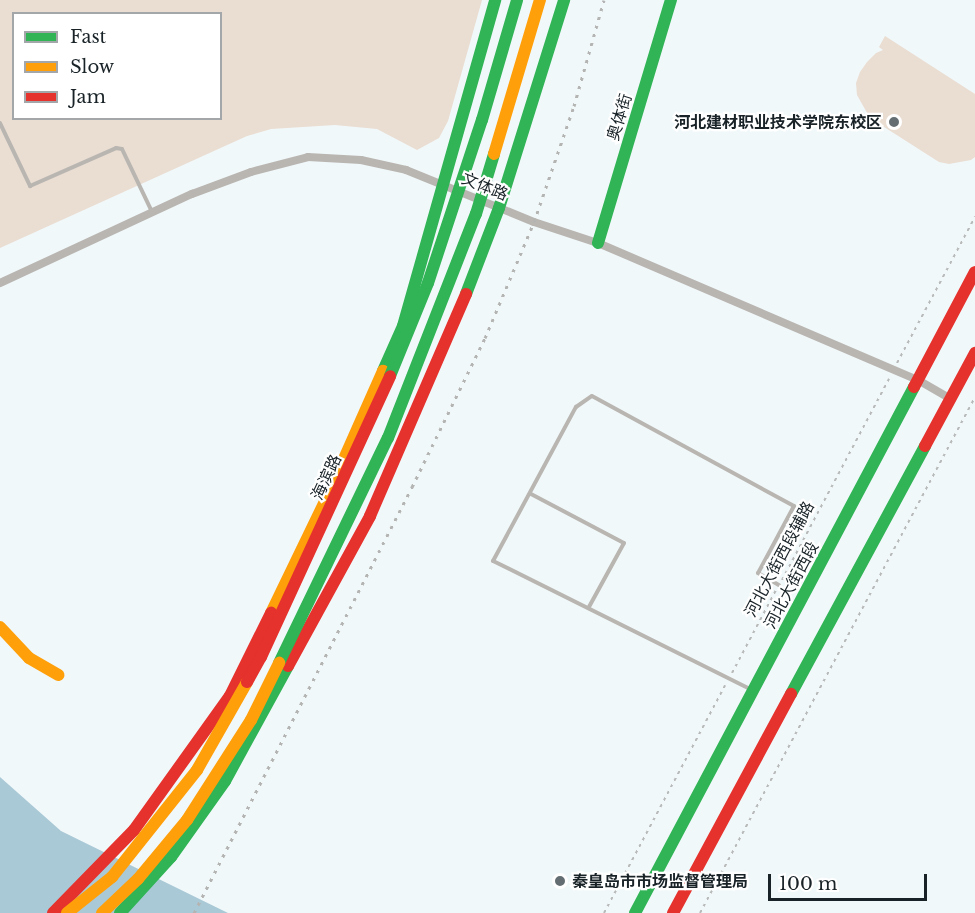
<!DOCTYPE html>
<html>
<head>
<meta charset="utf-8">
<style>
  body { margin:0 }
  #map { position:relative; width:975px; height:913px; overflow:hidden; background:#f1f8fa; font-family:"Libre Baskerville","Noto Sans SC",serif }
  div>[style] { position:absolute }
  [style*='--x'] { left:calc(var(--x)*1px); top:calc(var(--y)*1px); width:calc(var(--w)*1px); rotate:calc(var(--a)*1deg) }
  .green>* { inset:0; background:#eaddd2 }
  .water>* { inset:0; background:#aac9d7 }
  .path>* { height:2px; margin-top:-1px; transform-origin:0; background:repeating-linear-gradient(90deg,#b8b9b9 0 3px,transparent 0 7.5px) }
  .lane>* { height:4px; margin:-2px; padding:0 2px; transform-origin:2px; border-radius:2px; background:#b9b6b2 }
  .street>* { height:8px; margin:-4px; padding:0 4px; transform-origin:4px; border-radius:4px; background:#b9b6b2 }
  .fast>* { height:12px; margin:-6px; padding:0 6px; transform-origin:6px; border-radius:6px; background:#30b455 }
  .slow>* { height:12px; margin:-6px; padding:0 6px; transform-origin:6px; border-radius:6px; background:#ff9f0a }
  .jam>* { height:12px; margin:-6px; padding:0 6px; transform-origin:6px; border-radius:6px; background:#e5322d }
  .rail>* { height:3px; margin-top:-1.5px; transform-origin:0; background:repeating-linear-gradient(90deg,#b4b4b3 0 3px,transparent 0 9px) }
  .fast-bridge>* { height:12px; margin:-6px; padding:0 6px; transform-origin:6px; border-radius:6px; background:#30b455 }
  .slow-bridge>* { height:12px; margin:-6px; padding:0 6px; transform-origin:6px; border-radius:6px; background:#ff9f0a }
  .jam-bridge>* { height:12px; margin:-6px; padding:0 6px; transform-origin:6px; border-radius:6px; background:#e5322d }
  .dots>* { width:16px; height:16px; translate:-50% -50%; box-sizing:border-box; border:3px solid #fff; border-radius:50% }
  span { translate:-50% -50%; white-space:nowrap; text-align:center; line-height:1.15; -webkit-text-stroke:4.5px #fff; paint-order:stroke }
  .street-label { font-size:16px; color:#182227 }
  .poi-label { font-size:16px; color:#182227; font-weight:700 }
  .right { translate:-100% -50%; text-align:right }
  .left { translate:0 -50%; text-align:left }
  .legend { position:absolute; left:12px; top:12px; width:210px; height:108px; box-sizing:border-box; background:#fff; border:2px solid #a3a7a9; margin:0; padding:8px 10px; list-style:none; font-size:18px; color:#182227 }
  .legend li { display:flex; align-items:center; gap:12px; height:30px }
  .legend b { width:30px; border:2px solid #a3a7a9 }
  .scale { position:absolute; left:768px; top:874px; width:159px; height:27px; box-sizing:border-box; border:3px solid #182227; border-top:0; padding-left:8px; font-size:18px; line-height:21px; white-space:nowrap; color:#182227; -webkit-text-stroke:4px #fff; paint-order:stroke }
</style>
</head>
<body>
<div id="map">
  <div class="green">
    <i style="clip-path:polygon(evenodd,0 0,482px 0,448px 121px,439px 138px,417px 150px,377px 129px,335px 125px,271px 129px,247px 136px,0 248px,0 0,14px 14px,220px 14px,220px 118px,14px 118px,14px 14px)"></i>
    <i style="clip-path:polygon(885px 36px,975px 94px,975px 157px,971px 160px,949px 164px,939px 162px,870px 118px,857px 95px,856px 83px,860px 72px,867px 62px,876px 53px,883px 50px,879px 47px)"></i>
  </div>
  <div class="water">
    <i style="clip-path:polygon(0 777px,61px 831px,228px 913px,0 913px)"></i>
  </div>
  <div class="path">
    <i style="--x:897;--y:363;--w:166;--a:-61.9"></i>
    <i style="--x:782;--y:580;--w:228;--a:-62"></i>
    <i style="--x:732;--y:673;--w:94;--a:-62.1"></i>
    <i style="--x:604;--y:913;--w:258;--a:-62"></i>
    <i style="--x:700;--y:913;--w:585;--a:-61.94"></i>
  </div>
  <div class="lane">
    <i style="--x:0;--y:123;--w:70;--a:64.5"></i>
    <i style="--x:30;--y:186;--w:94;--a:-23.8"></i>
    <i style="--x:116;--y:148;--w:6;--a:9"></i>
    <i style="--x:122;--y:149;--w:70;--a:64.5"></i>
    <i style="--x:531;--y:494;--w:105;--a:27.8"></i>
    <i style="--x:624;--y:543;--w:73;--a:118.7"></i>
    <i style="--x:750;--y:689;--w:287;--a:-153.5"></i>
    <i style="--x:493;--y:561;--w:175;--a:-61.7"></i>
    <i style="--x:576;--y:407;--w:19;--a:-35"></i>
    <i style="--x:592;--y:396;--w:230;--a:28.6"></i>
    <i style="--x:794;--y:506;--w:76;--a:118.2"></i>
    <i style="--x:758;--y:573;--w:24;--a:30"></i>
  </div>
  <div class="street">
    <i style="--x:0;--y:283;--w:212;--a:-24.9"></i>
    <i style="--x:192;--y:194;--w:63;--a:-20.4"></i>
    <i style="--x:251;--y:172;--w:59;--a:-14.7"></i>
    <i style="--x:308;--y:157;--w:53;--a:3.2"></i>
    <i style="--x:361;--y:160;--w:46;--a:12.5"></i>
    <i style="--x:406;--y:170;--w:138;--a:22.1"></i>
    <i style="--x:534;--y:222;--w:67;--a:18.2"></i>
    <i style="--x:598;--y:243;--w:348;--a:23.2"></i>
    <i style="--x:918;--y:380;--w:38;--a:30"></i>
  </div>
  <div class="fast">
    <i style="--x:598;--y:243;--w:254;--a:-73.3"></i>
    <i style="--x:466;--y:294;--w:92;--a:-69"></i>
    <i style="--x:499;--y:208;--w:218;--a:-72.6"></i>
    <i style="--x:383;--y:371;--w:49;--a:-66"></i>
    <i style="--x:403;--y:326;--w:339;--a:-74.2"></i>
    <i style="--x:791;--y:694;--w:282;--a:-61.6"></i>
    <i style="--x:120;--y:913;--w:76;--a:-47.7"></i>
    <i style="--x:171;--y:857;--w:93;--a:-54.6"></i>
    <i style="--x:225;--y:781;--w:131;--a:-61.3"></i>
    <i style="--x:635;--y:913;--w:595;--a:-62.06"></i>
  </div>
  <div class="slow">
    <i style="--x:271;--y:613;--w:131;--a:-64.2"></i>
    <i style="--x:328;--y:495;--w:136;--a:-66.1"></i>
    <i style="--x:0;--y:627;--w:42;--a:46.9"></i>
    <i style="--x:29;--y:658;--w:34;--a:30"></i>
  </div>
  <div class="jam">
    <i style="--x:914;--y:387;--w:130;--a:-62.1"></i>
    <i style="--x:925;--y:446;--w:106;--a:-61.7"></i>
    <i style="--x:288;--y:666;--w:171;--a:-61.3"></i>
    <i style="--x:370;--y:516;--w:242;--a:-66.6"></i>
    <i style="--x:53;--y:913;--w:116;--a:-45.7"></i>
    <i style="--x:134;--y:830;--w:165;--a:-54.4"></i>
    <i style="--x:230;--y:696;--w:93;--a:-63.7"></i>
    <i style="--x:673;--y:913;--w:249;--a:-61.7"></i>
  </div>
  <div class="rail">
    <i style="--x:194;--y:913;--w:479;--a:-62.9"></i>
    <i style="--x:412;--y:487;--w:166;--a:-63.9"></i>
    <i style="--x:485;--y:338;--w:126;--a:-67.1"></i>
    <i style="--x:534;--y:222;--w:123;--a:-71"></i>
    <i style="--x:574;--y:106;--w:110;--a:-74.2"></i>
  </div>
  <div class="fast-bridge">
    <i style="--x:390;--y:376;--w:100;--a:-67.8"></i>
    <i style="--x:428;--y:283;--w:172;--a:-71.7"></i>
    <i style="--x:482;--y:120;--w:125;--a:-73.7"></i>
    <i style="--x:279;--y:663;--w:250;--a:-64.2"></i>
    <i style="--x:388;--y:438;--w:241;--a:-68.6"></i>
    <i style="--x:476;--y:214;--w:63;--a:-73.3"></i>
  </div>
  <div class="slow-bridge">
    <i style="--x:494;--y:154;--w:161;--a:-73.4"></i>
    <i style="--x:67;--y:913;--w:58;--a:-38.7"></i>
    <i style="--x:112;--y:877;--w:137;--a:-51.5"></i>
    <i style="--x:197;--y:770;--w:101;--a:-60.4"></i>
    <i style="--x:102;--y:913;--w:50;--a:-43.4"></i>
    <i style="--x:138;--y:879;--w:77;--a:-50.3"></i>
    <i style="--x:187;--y:820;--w:119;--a:-57.4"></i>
    <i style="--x:251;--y:720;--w:64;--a:-63.8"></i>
  </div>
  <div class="jam-bridge">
    <i style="--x:247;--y:682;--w:29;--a:-61"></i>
    <i style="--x:261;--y:657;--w:309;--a:-65.3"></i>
  </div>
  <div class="dots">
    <i style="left:894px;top:122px;background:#646d71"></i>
    <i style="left:560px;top:881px;background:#646d71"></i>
  </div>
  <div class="street-label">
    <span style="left:619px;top:117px;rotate:-73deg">奥体街</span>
    <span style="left:485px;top:186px;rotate:22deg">文体路</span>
    <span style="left:326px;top:477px;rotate:-65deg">海滨路</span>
    <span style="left:779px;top:559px;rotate:-62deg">河北大街西段辅路</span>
    <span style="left:791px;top:585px;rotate:-62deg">河北大街西段</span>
  </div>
  <div class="poi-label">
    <span class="right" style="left:882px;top:122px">河北建材职业技术学院东校区</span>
    <span class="left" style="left:572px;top:881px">秦皇岛市市场监督管理局</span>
  </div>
  <ul class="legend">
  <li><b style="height:8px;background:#30b455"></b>Fast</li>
  <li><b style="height:8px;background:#ff9f0a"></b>Slow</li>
  <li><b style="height:8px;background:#e5322d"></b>Jam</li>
  </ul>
  <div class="scale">100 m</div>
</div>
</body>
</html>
